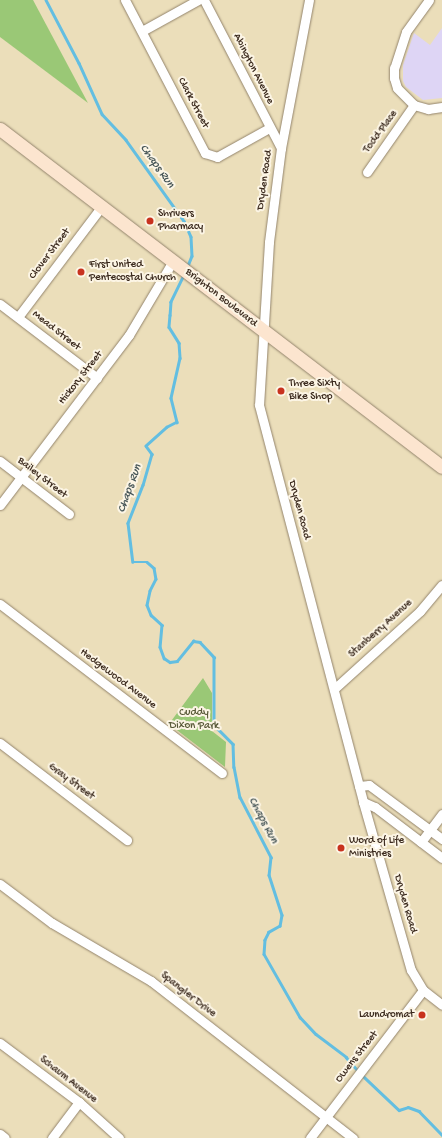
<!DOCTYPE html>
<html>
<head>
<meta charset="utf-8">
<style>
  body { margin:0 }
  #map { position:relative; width:442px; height:1138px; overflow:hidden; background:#ebdeba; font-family:"Gochi Hand",sans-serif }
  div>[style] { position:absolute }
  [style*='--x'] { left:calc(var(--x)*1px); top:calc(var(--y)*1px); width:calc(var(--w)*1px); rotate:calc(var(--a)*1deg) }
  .built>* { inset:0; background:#ded5f5 }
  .green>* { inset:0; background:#9ac876 }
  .stream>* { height:2.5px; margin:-1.25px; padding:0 1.25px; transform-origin:1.25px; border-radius:1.25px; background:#63bee1 }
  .roads { filter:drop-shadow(0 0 1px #93846c) drop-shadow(0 0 1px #93846c) }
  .street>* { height:9px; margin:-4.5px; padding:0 4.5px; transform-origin:4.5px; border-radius:4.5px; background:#fff }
  .secondary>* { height:13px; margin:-6.5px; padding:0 6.5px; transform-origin:6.5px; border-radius:6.5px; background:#fce5cf }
  .dots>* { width:11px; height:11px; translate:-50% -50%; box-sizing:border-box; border:2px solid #fcf5e5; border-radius:50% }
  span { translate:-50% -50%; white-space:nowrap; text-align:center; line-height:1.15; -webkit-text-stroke:4px #fcf5e5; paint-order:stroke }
  .street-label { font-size:11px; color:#3b2a1e }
  .poi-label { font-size:11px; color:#3b2a1e }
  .left { translate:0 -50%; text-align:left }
  .right { translate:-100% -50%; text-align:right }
  .park-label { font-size:11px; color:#585938 }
  .water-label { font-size:12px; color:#475658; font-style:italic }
</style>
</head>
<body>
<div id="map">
  <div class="built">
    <i style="clip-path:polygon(442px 28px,442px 98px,423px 100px,406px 87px,403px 81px,403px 65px,414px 33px,430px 45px)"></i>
  </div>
  <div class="green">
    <i style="clip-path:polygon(0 0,33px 0,88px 103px,0 37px)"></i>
    <i style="clip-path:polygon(203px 678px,212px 693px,212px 731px,226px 742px,225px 767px,169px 724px)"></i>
  </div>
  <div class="stream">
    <i style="--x:46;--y:0;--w:71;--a:62.4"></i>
    <i style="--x:79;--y:63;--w:56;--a:65.7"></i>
    <i style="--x:102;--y:114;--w:35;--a:47"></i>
    <i style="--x:126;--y:140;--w:100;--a:54.4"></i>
    <i style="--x:184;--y:221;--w:17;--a:66"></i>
    <i style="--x:191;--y:237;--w:19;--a:87"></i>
    <i style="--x:192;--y:256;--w:11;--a:112"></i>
    <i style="--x:184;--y:275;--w:30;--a:116"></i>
    <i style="--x:171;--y:302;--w:13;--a:94"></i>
    <i style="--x:170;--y:315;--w:12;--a:95"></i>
    <i style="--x:169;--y:327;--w:19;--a:58"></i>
    <i style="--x:179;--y:343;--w:15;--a:86"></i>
    <i style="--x:180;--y:358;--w:41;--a:102.7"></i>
    <i style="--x:171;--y:398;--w:25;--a:76"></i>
    <i style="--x:177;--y:422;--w:11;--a:153"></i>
    <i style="--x:167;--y:427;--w:28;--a:138"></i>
    <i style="--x:146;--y:446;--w:10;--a:53"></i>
    <i style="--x:152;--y:454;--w:32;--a:106"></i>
    <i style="--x:143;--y:485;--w:41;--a:111.5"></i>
    <i style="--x:128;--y:523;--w:39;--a:83"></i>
    <i style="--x:133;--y:562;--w:14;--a:0"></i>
    <i style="--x:147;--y:562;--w:9;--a:41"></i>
    <i style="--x:154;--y:568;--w:11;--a:80"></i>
    <i style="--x:156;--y:579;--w:13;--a:117"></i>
    <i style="--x:150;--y:591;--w:14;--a:102"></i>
    <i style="--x:147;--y:605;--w:11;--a:68"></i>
    <i style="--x:151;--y:615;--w:15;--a:42"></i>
    <i style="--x:162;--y:625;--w:22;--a:95"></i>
    <i style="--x:160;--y:647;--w:12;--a:70"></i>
    <i style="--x:164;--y:658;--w:7;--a:34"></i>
    <i style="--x:170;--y:662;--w:7;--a:-8"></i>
    <i style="--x:177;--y:661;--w:26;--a:-51"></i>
    <i style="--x:193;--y:641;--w:7;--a:8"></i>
    <i style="--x:200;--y:642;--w:21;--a:47"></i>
    <i style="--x:214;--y:657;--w:68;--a:90"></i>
    <i style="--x:214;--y:725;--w:27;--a:45"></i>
    <i style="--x:233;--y:744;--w:23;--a:88"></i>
    <i style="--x:234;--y:767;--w:31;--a:79"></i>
    <i style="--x:240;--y:797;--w:68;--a:62.7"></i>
    <i style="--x:271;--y:857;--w:18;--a:96"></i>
    <i style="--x:269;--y:875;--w:42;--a:72"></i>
    <i style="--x:282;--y:915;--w:11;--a:100"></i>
    <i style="--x:280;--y:926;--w:13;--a:151"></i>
    <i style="--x:269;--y:932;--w:9;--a:117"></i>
    <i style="--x:265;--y:940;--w:14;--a:94"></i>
    <i style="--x:264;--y:954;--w:73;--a:60.3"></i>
    <i style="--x:300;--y:1017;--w:23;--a:47"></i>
    <i style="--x:316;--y:1034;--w:38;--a:37"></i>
    <i style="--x:346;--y:1057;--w:18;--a:49"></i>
    <i style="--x:362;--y:1075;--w:51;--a:43.4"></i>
    <i style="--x:399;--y:1110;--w:9;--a:-18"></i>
    <i style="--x:408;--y:1107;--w:12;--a:20"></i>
    <i style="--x:419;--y:1111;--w:33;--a:46"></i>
  </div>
  <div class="roads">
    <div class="street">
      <i style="--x:125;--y:0;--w:173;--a:62.4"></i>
      <i style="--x:205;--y:153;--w:13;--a:18"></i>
      <i style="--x:217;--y:157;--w:60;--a:-29.1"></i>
      <i style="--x:204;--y:0;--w:167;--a:62.5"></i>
      <i style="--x:309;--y:0;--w:151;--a:100.7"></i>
      <i style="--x:281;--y:148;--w:95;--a:97.3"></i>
      <i style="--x:269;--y:242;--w:163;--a:93.5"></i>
      <i style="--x:259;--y:405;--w:410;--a:75.3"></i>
      <i style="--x:363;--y:802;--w:175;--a:74.1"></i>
      <i style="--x:411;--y:970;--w:23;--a:59"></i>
      <i style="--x:423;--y:990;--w:24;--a:38"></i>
      <i style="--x:429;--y:0;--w:39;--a:126"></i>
      <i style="--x:406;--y:32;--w:38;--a:108"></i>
      <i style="--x:394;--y:68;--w:10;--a:90"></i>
      <i style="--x:394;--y:78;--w:10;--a:73"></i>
      <i style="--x:397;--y:88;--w:24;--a:45"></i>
      <i style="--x:414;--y:105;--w:15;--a:16"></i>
      <i style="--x:428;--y:109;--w:14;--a:-8"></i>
      <i style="--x:142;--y:31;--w:64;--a:-29"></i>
      <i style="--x:367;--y:172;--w:82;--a:-55"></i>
      <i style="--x:0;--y:304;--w:122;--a:37.3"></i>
      <i style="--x:18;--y:317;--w:139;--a:-52.9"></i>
      <i style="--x:0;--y:461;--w:87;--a:37.5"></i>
      <i style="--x:0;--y:505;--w:213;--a:-52.8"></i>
      <i style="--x:129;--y:335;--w:86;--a:-59.3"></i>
      <i style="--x:0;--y:604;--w:279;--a:37.3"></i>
      <i style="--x:334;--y:689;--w:116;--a:-42.2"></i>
      <i style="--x:420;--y:611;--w:34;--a:-50"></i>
      <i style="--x:0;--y:743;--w:160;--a:37.4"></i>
      <i style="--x:359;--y:786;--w:10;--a:-6"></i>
      <i style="--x:369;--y:785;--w:91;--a:36.5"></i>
      <i style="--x:363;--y:802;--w:13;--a:23"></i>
      <i style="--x:375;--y:807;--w:84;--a:37.3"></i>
      <i style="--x:421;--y:842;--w:35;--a:-53"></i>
      <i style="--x:0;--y:884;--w:65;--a:36.9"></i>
      <i style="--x:52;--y:923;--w:115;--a:30.4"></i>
      <i style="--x:151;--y:981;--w:256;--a:37.9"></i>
      <i style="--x:0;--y:1043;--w:99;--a:36.8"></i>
      <i style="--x:79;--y:1102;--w:54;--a:42"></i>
      <i style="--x:0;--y:1134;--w:6;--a:39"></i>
      <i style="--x:52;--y:1138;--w:45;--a:-53.1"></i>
      <i style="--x:310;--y:1138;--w:186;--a:-52.6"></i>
    </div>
    <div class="secondary">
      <i style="--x:0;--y:129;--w:556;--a:37.41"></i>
    </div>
  </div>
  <div class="dots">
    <i style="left:150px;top:221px;background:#c8321e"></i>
    <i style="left:81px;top:272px;background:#c8321e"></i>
    <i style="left:281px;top:391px;background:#c8321e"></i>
    <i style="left:341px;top:848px;background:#c8321e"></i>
    <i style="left:422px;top:1015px;background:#c8321e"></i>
  </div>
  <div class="street-label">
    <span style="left:253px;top:69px;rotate:63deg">Abington Avenue</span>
    <span style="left:193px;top:103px;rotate:62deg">Clark Street</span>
    <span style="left:381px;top:132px;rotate:-54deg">Todd Place</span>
    <span style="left:265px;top:180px;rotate:-82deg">Dryden Road</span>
    <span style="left:50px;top:254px;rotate:-53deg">Clover Street</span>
    <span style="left:221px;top:298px;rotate:38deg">Brighton Boulevard</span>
    <span style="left:56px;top:331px;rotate:38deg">Mead Street</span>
    <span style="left:81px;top:378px;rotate:-52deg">Hickory Street</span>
    <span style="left:42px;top:478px;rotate:38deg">Bailey Street</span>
    <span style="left:299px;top:510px;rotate:75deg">Dryden Road</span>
    <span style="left:381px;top:629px;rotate:-42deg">Stanberry Avenue</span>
    <span style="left:118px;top:679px;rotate:37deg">Hedgewood Avenue</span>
    <span style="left:71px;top:782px;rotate:37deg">Gray Street</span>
    <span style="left:405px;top:904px;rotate:74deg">Dryden Road</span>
    <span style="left:188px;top:995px;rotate:38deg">Spangler Drive</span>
    <span style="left:357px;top:1057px;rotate:-52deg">Owens Street</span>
    <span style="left:68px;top:1080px;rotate:38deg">Schaum Avenue</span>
  </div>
  <div class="poi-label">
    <span class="left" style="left:158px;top:221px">Shrivers<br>Pharmacy</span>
    <span class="left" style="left:89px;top:272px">First United<br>Pentecostal Church</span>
    <span class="left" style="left:289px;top:391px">Three Sixty<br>Bike Shop</span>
    <span class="left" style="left:349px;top:848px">Word of Life<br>Ministries</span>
    <span class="right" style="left:414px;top:1015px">Laundromat</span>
  </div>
  <div class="park-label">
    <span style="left:194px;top:720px">Cuddy<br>Dixon Park</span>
  </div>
  <div class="water-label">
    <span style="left:156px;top:167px;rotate:54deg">Chaps Run</span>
    <span style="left:131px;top:489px;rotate:-70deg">Chaps Run</span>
    <span style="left:262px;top:821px;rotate:62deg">Chaps Run</span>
  </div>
</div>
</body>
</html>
